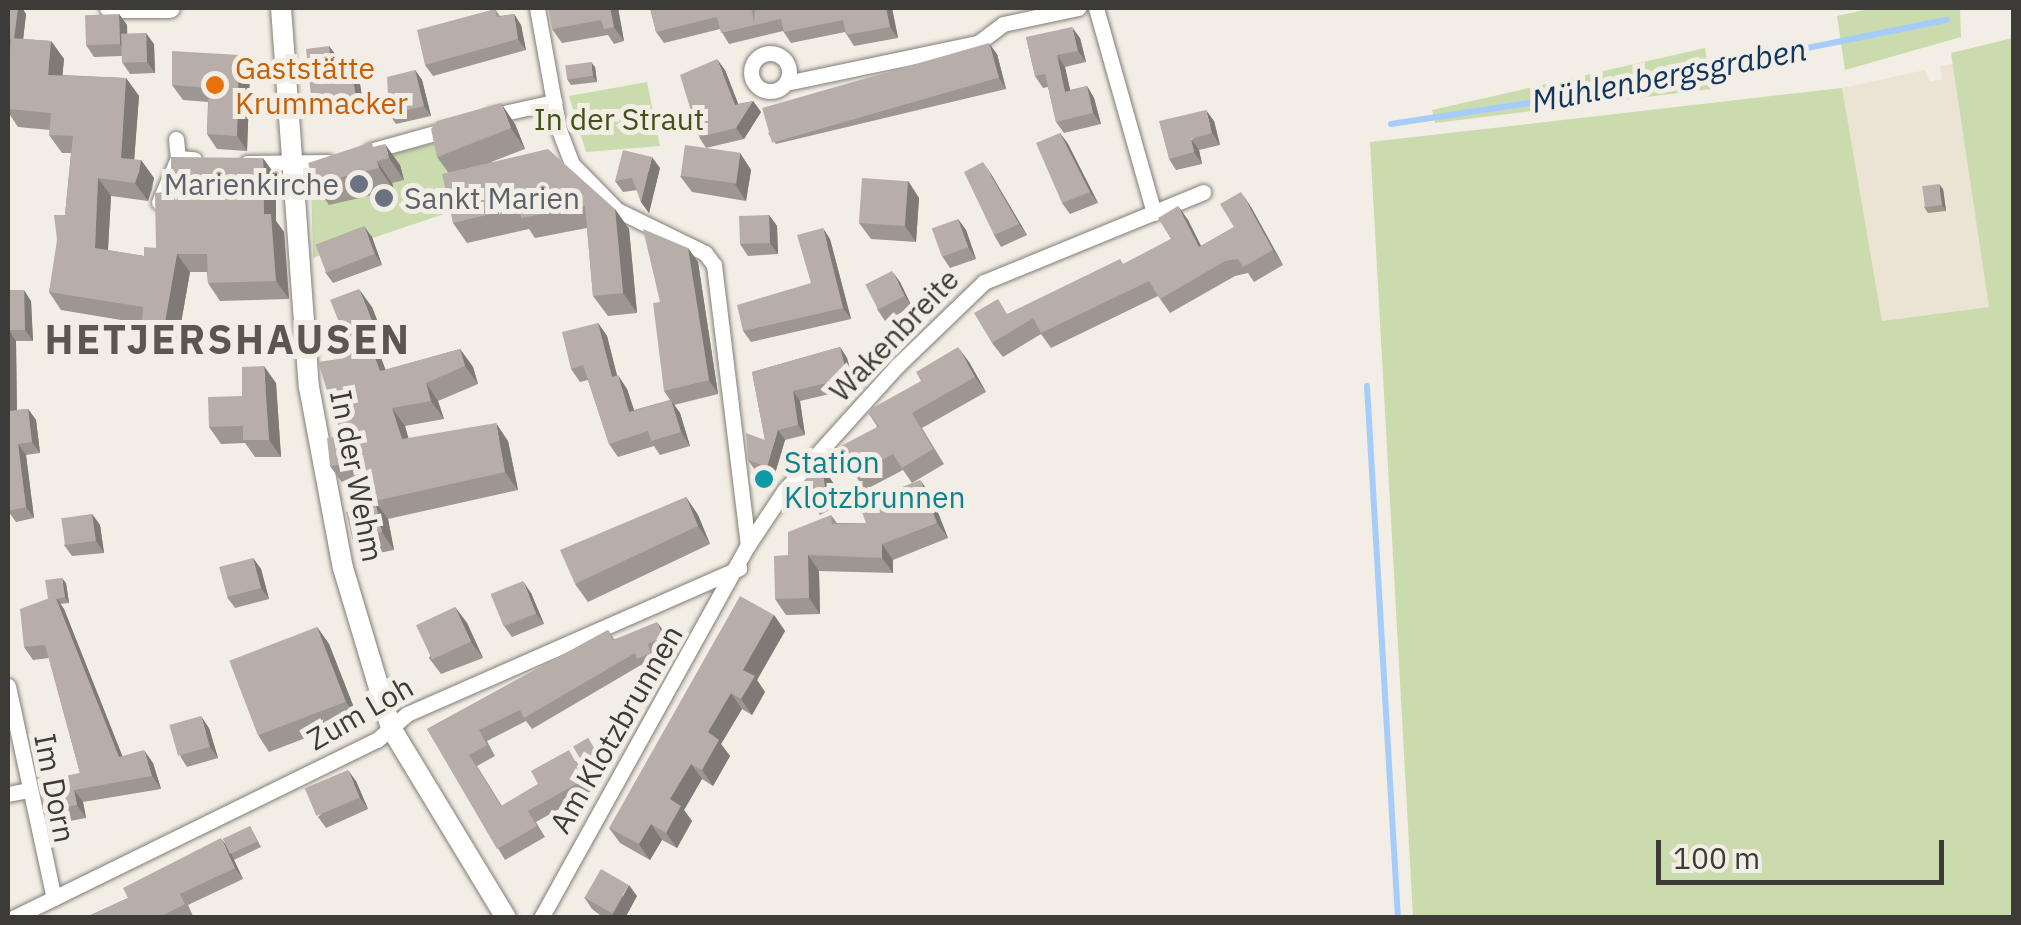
<!DOCTYPE html>
<html>
<head>
<meta charset="utf-8">
<style>
  body { margin:0 }
  #map { position:relative; width:2021px; height:925px; overflow:hidden; background:#f3eee5; font-family:"IBM Plex Sans",sans-serif }
  div>[style] { position:absolute }
  [style*='--x'] { left:calc(var(--x)*1px); top:calc(var(--y)*1px); width:calc(var(--w)*1px); rotate:calc(var(--a)*1deg) }
  .built>* { inset:0; background:#ebe3d3 }
  .green>* { inset:0; background:#cadbae }
  .stream>* { height:6px; margin:-3px; padding:0 3px; transform-origin:3px; border-radius:3px; background:#a6ccfa }
  .roads { filter:drop-shadow(0 0 2px #817d75) drop-shadow(0 0 2px #817d75) }
  .minor>* { height:15px; margin:-7.5px; padding:0 7.5px; transform-origin:7.5px; border-radius:7.5px; background:#fff }
  .minor>.ring { margin:-7.5px; padding:0; box-sizing:content-box; background:none; border:15px solid #fff; border-radius:50% }
  .tertiary>* { height:20px; margin:-10px; padding:0 10px; transform-origin:10px; border-radius:10px; background:#fff }
  .wall>* { inset:0; background:#9d9691; transform-origin:0 0 }
  .shaded-wall>* { inset:0; background:#807a76 }
  .building>* { inset:0; background:#b7aea9; transform-origin:0 0 }
  .dots>* { width:28px; height:28px; translate:-50% -50%; box-sizing:border-box; border:5px solid #f3eee5; border-radius:50% }
  span { translate:-50% -50%; white-space:nowrap; text-align:center; line-height:1.15; -webkit-text-stroke:10px #f3eee5; paint-order:stroke }
  .food-label { font-size:30px; color:#c56008 }
  .left { translate:0 -50%; text-align:left }
  .park-label { font-size:30px; color:#405218 }
  .worship-label { font-size:30px; color:#5b616d }
  .right { translate:-100% -50%; text-align:right }
  .street-label { font-size:30px; color:#3d3b38 }
  .culture-label { font-size:30px; color:#0d838f }
  .water-label { font-size:32px; color:#0e355f; font-style:italic }
  .district-label { font-size:40px; color:#5b5750; font-weight:700; letter-spacing:2.5px }
  .frame { position:absolute; inset:0; border:10px solid #3d3b38; pointer-events:none }
  .scale { position:absolute; left:1656px; top:840px; width:288px; height:45px; box-sizing:border-box; border:5px solid #3d3b38; border-top:0; padding-left:12px; font-size:30px; line-height:35px; white-space:nowrap; color:#3d3b38; -webkit-text-stroke:8px #f3eee5; paint-order:stroke }
</style>
</head>
<body>
<div id="map">
  <div class="built">
    <i style="clip-path:polygon(1953px 64px,1990px 307px,1882px 321px,1842px 88px,1925px 70px,1930px 82px,1942px 79px,1940px 66px)"></i>
  </div>
  <div class="green">
    <i style="clip-path:polygon(1873px 8px,1960px 8px,1961px 37px,1845px 70px,1837px 16px)"></i>
    <i style="clip-path:polygon(2013px 38px,2013px 917px,1413px 917px,1370px 142px,1842px 88px,1882px 321px,1989px 307px,1951px 53px)"></i>
    <i style="clip-path:polygon(1705px 48px,1711px 89px,1435px 123px,1432px 110px)"></i>
    <i style="clip-path:polygon(647px 82px,660px 146px,586px 152px,569px 96px)"></i>
    <i style="clip-path:polygon(443px 141px,459px 209px,313px 258px,311px 186px,324px 171px)"></i>
  </div>
  <div class="stream">
    <i style="--x:1391;--y:124;--w:165;--a:-8.7"></i>
    <i style="--x:1554;--y:99;--w:401;--a:-11.4"></i>
    <i style="--x:1367;--y:386;--w:533;--a:86.67"></i>
  </div>
  <div class="roads">
    <div class="minor">
      <i style="--x:537;--y:8;--w:124;--a:79.8"></i>
      <i style="--x:559;--y:130;--w:36;--a:69"></i>
      <i style="--x:572;--y:164;--w:64;--a:45.6"></i>
      <i style="--x:617;--y:210;--w:98;--a:26"></i>
      <i style="--x:705;--y:253;--w:15;--a:53"></i>
      <i style="--x:714;--y:265;--w:282;--a:83.1"></i>
      <i style="--x:1096;--y:8;--w:213;--a:74.2"></i>
      <i class="ring" style="left:751px;top:53px;width:23px;height:23px"></i>
      <i style="--x:786;--y:83;--w:196;--a:-11.8"></i>
      <i style="--x:978;--y:43;--w:31;--a:-37"></i>
      <i style="--x:1003;--y:24;--w:77;--a:-12"></i>
      <i style="--x:490;--y:116;--w:66;--a:-12.3"></i>
      <i style="--x:176;--y:139;--w:19;--a:84"></i>
      <i style="--x:178;--y:158;--w:16;--a:4"></i>
      <i style="--x:370;--y:151;--w:82;--a:-15.6"></i>
      <i style="--x:247;--y:163;--w:81;--a:-0.7"></i>
      <i style="--x:159;--y:202;--w:48;--a:-66.6"></i>
      <i style="--x:8;--y:686;--w:217;--a:77.8"></i>
      <i style="--x:8;--y:794;--w:20;--a:-11"></i>
      <i style="--x:13;--y:918;--w:405;--a:-26.1"></i>
      <i style="--x:377;--y:740;--w:40;--a:-41"></i>
      <i style="--x:407;--y:714;--w:363;--a:-23.7"></i>
      <i style="--x:541;--y:918;--w:427;--a:-61"></i>
      <i style="--x:748;--y:545;--w:65;--a:-56.3"></i>
      <i style="--x:784;--y:491;--w:169;--a:-47.9"></i>
      <i style="--x:897;--y:366;--w:121;--a:-44"></i>
      <i style="--x:984;--y:282;--w:237;--a:-22.3"></i>
    </div>
    <div class="tertiary">
      <i style="--x:110;--y:8;--w:60;--a:0"></i>
      <i style="--x:281;--y:8;--w:380;--a:85.8"></i>
      <i style="--x:309;--y:387;--w:184;--a:79.4"></i>
      <i style="--x:343;--y:568;--w:167;--a:73.3"></i>
      <i style="--x:391;--y:728;--w:222;--a:58.8"></i>
    </div>
  </div>
  <div class="wall">
    <i style="clip-path:polygon(8px 8px,22px 8px,26px 14px,23px 39px,51px 41px,64px 59px,62px 75px,126px 78px,139px 96px,134px 160px,141px 160px,154px 178px,152px 190px,148px 201px,111px 196px,108px 250px,144px 256px,156px 248px,171px 191px,276px 176px,276px 221px,284px 232px,289px 299px,220px 301px,208px 283px,207px 272px,190px 272px,178px 340px,155px 338px,145px 324px,61px 310px,49px 292px,65px 215px,71px 153px,62px 153px,49px 135px,50px 130px,18px 127px,8px 112px,8px 81px,10px 49px,8px 49px)"></i>
    <i style="clip-path:polygon(618px 8px,624px 41px,614px 44px,608px 35px,562px 43px,552px 29px)"></i>
    <i style="clip-path:polygon(650px 8px,892px 8px,898px 38px,854px 46px,845px 32px,791px 43px,783px 31px,729px 44px,720px 29px,664px 43px,656px 32px)"></i>
    <i style="clip-path:polygon(495px 9px,500px 16px,514px 14px,521px 25px,526px 50px,433px 76px,425px 65px)"></i>
    <i style="clip-path:polygon(119px 14px,127px 25px,127px 34px,154px 44px,155px 73px,130px 74px,122px 62px,122px 56px,94px 57px,86px 45px)"></i>
    <i style="clip-path:polygon(1026px 37px,1080px 38px,1086px 62px,1065px 67px,1070px 90px,1087px 86px,1094px 98px,1101px 124px,1064px 133px,1056px 122px,1048px 87px,1043px 88px,1035px 76px)"></i>
    <i style="clip-path:polygon(329px 46px,337px 57px,339px 69px,359px 78px,364px 109px,320px 116px,312px 105px)"></i>
    <i style="clip-path:polygon(997px 54px,1006px 89px,776px 144px,768px 133px)"></i>
    <i style="clip-path:polygon(239px 55px,250px 70px,247px 151px,217px 149px,207px 134px,208px 102px,183px 100px,172px 85px)"></i>
    <i style="clip-path:polygon(595px 67px,597px 82px,571px 85px,567px 79px)"></i>
    <i style="clip-path:polygon(415px 70px,422px 80px,431px 116px,396px 124px,389px 114px)"></i>
    <i style="clip-path:polygon(725px 70px,738px 104px,753px 101px,761px 112px,744px 139px,706px 148px,699px 137px)"></i>
    <i style="clip-path:polygon(1214px 121px,1220px 145px,1199px 150px,1202px 164px,1176px 170px,1169px 159px)"></i>
    <i style="clip-path:polygon(515px 124px,525px 149px,491px 162px,615px 209px,629px 229px,637px 313px,608px 316px,593px 296px,587px 228px,535px 238px,529px 229px,467px 243px,453px 223px,448px 172px,437px 157px)"></i>
    <i style="clip-path:polygon(1060px 133px,1068px 144px,1098px 203px,1070px 214px,1062px 203px)"></i>
    <i style="clip-path:polygon(375px 147px,400px 165px,404px 180px,392px 183px,394px 190px,329px 205px,314px 184px)"></i>
    <i style="clip-path:polygon(740px 153px,751px 170px,746px 201px,692px 192px,680px 176px)"></i>
    <i style="clip-path:polygon(660px 168px,649px 213px,641px 202px,637px 190px,623px 192px,615px 181px)"></i>
    <i style="clip-path:polygon(991px 174px,1027px 235px,1001px 247px,994px 235px)"></i>
    <i style="clip-path:polygon(908px 181px,919px 198px,916px 242px,871px 239px,859px 223px)"></i>
    <i style="clip-path:polygon(1943px 189px,1946px 211px,1928px 213px,1924px 207px)"></i>
    <i style="clip-path:polygon(1178px 206px,1188px 220px,1201px 246px,1234px 227px,1251px 207px,1283px 265px,1254px 282px,1248px 273px,1235px 276px,1170px 313px,1158px 296px,1051px 348px,1041px 334px,1003px 357px,992px 343px,1008px 314px,1124px 264px,1171px 239px)"></i>
    <i style="clip-path:polygon(769px 215px,777px 226px,778px 254px,748px 256px,740px 244px)"></i>
    <i style="clip-path:polygon(958px 219px,966px 230px,976px 259px,950px 268px,942px 256px)"></i>
    <i style="clip-path:polygon(372px 237px,382px 265px,333px 283px,325px 272px)"></i>
    <i style="clip-path:polygon(830px 239px,851px 319px,751px 342px,743px 331px,811px 283px)"></i>
    <i style="clip-path:polygon(688px 248px,698px 262px,718px 394px,674px 405px,680px 413px,690px 446px,660px 455px,654px 446px,618px 457px,609px 444px,588px 380px,580px 382px,571px 369px,598px 323px,607px 336px,617px 376px,627px 389px,634px 410px,670px 400px,664px 391px,660px 302px)"></i>
    <i style="clip-path:polygon(900px 282px,912px 307px,885px 321px,877px 309px)"></i>
    <i style="clip-path:polygon(8px 290px,31px 301px,33px 341px,16px 341px,17px 410px,28px 409px,36px 420px,40px 453px,26px 455px,34px 518px,16px 522px,8px 511px)"></i>
    <i style="clip-path:polygon(372px 307px,389px 351px,380px 355px,385px 370px,460px 349px,473px 367px,478px 384px,438px 401px,444px 419px,405px 426px,408px 438px,508px 441px,518px 490px,388px 519px,394px 550px,364px 556px,352px 538px,361px 509px,355px 482px,343px 484px,330px 466px,341px 435px,338px 359px)"></i>
    <i style="clip-path:polygon(840px 347px,847px 358px,855px 388px,800px 401px,805px 435px,785px 440px,774px 477px,755px 470px,748px 460px,765px 440px,752px 372px)"></i>
    <i style="clip-path:polygon(969px 362px,986px 392px,922px 428px,944px 464px,912px 483px,931px 495px,948px 538px,893px 560px,893px 573px,819px 571px,820px 614px,786px 615px,775px 599px,788px 555px,831px 515px,837px 523px,866px 523px,912px 483px,903px 470px,865px 490px,855px 475px,877px 426px,867px 411px)"></i>
    <i style="clip-path:polygon(276px 383px,281px 457px,255px 457px,245px 443px,221px 444px,209px 427px,242px 396px)"></i>
    <i style="clip-path:polygon(823px 468px,834px 484px,836px 506px,820px 515px,809px 499px)"></i>
    <i style="clip-path:polygon(686px 497px,698px 515px,710px 544px,588px 602px,575px 584px)"></i>
    <i style="clip-path:polygon(92px 514px,100px 525px,104px 553px,72px 556px,64px 545px)"></i>
    <i style="clip-path:polygon(253px 558px,261px 569px,269px 599px,235px 608px,227px 597px)"></i>
    <i style="clip-path:polygon(66px 583px,69px 603px,60px 604px,64px 609px,122px 756px,153px 763px,161px 789px,83px 802px,86px 818px,59px 823px,50px 810px,80px 773px,49px 658px,33px 660px,24px 647px,48px 599px)"></i>
    <i style="clip-path:polygon(531px 593px,544px 624px,512px 637px,504px 626px)"></i>
    <i style="clip-path:polygon(455px 607px,467px 623px,483px 658px,441px 674px,429px 658px)"></i>
    <i style="clip-path:polygon(774px 615px,785px 631px,757px 680px,765px 692px,752px 715px,742px 709px,721px 744px,730px 756px,713px 786px,702px 779px,684px 810px,692px 821px,677px 848px,662px 840px,650px 860px,620px 843px,609px 828px)"></i>
    <i style="clip-path:polygon(317px 627px,329px 644px,358px 718px,269px 752px,258px 735px)"></i>
    <i style="clip-path:polygon(608px 630px,614px 639px,665px 633px,671px 648px,655px 654px,659px 664px,645px 670px,641px 665px,532px 729px,526px 721px,487px 741px,495px 756px,477px 766px,502px 806px,576px 761px,593px 790px,536px 822px,545px 837px,505px 860px,427px 729px)"></i>
    <i style="clip-path:polygon(209px 728px,218px 758px,187px 767px,180px 756px)"></i>
    <i style="left:588px;top:738px;width:27px;height:17px;rotate:59deg"></i>
    <i style="clip-path:polygon(356px 781px,368px 809px,326px 828px,318px 817px)"></i>
    <i style="clip-path:polygon(250px 826px,261px 847px,234px 860px,231px 855px,243px 879px,188px 905px,193px 916px,189px 918px,84px 918px,128px 898px,227px 848px)"></i>
    <i style="clip-path:polygon(637px 896px,625px 918px,604px 918px,592px 909px,584px 897px)"></i>
  </div>
  <div class="shaded-wall">
    <i style="clip-path:polygon(18px 8px,22px 8px,26px 14px,22px 50px,14px 39px)"></i>
    <i style="clip-path:polygon(610px 8px,618px 8px,624px 41px,614px 27px)"></i>
    <i style="clip-path:polygon(886px 8px,892px 8px,898px 38px,890px 27px)"></i>
    <i style="clip-path:polygon(119px 14px,127px 25px,128px 55px,120px 44px)"></i>
    <i style="clip-path:polygon(514px 14px,521px 25px,526px 50px,518px 39px)"></i>
    <i style="clip-path:polygon(1072px 27px,1080px 38px,1086px 62px,1078px 51px)"></i>
    <i style="clip-path:polygon(146px 33px,154px 44px,155px 73px,147px 62px)"></i>
    <i style="clip-path:polygon(51px 41px,64px 59px,61px 93px,48px 75px)"></i>
    <i style="clip-path:polygon(989px 43px,997px 54px,1006px 89px,999px 78px)"></i>
    <i style="clip-path:polygon(329px 46px,337px 57px,340px 81px,332px 70px)"></i>
    <i style="clip-path:polygon(239px 55px,250px 70px,247px 151px,237px 136px)"></i>
    <i style="clip-path:polygon(1057px 55px,1065px 67px,1073px 103px,1065px 92px)"></i>
    <i style="clip-path:polygon(717px 59px,725px 70px,743px 116px,735px 105px)"></i>
    <i style="clip-path:polygon(591px 62px,595px 67px,597px 82px,593px 76px)"></i>
    <i style="clip-path:polygon(351px 67px,359px 78px,364px 109px,356px 97px)"></i>
    <i style="clip-path:polygon(415px 70px,422px 80px,431px 116px,424px 106px)"></i>
    <i style="clip-path:polygon(126px 78px,139px 96px,133px 176px,121px 158px)"></i>
    <i style="clip-path:polygon(1087px 86px,1094px 98px,1101px 124px,1093px 113px)"></i>
    <i style="clip-path:polygon(753px 101px,761px 112px,744px 139px,736px 128px)"></i>
    <i style="clip-path:polygon(501px 103px,515px 124px,525px 149px,511px 128px)"></i>
    <i style="clip-path:polygon(1206px 110px,1214px 121px,1220px 145px,1212px 133px)"></i>
    <i style="clip-path:polygon(1060px 133px,1068px 144px,1098px 203px,1090px 192px)"></i>
    <i style="clip-path:polygon(1191px 139px,1199px 150px,1202px 164px,1194px 152px)"></i>
    <i style="clip-path:polygon(385px 144px,400px 165px,404px 180px,389px 158px)"></i>
    <i style="clip-path:polygon(740px 153px,751px 170px,746px 201px,735px 184px)"></i>
    <i style="clip-path:polygon(652px 157px,660px 168px,649px 213px,641px 202px)"></i>
    <i style="clip-path:polygon(263px 158px,276px 176px,276px 221px,284px 232px,289px 299px,276px 281px,264px 214px)"></i>
    <i style="clip-path:polygon(141px 160px,154px 178px,148px 201px,135px 183px)"></i>
    <i style="clip-path:polygon(377px 161px,392px 183px,394px 190px,379px 168px)"></i>
    <i style="clip-path:polygon(983px 162px,991px 174px,1027px 235px,1019px 224px)"></i>
    <i style="clip-path:polygon(98px 178px,111px 196px,107px 266px,95px 248px)"></i>
    <i style="clip-path:polygon(908px 181px,919px 198px,916px 242px,905px 226px)"></i>
    <i style="clip-path:polygon(1939px 184px,1943px 189px,1946px 211px,1942px 205px)"></i>
    <i style="clip-path:polygon(1241px 192px,1251px 207px,1283px 265px,1273px 250px)"></i>
    <i style="clip-path:polygon(1178px 206px,1188px 220px,1209px 262px,1199px 247px)"></i>
    <i style="clip-path:polygon(615px 209px,629px 229px,637px 313px,623px 293px)"></i>
    <i style="clip-path:polygon(769px 215px,777px 226px,778px 254px,770px 243px)"></i>
    <i style="clip-path:polygon(958px 219px,966px 230px,976px 259px,968px 247px)"></i>
    <i style="clip-path:polygon(364px 226px,372px 237px,382px 265px,375px 254px)"></i>
    <i style="clip-path:polygon(823px 228px,830px 239px,851px 319px,843px 308px)"></i>
    <i style="clip-path:polygon(688px 248px,698px 262px,718px 394px,709px 380px)"></i>
    <i style="clip-path:polygon(177px 254px,190px 272px,178px 340px,165px 322px)"></i>
    <i style="clip-path:polygon(892px 271px,900px 282px,912px 307px,905px 296px)"></i>
    <i style="clip-path:polygon(359px 289px,372px 307px,389px 351px,377px 333px)"></i>
    <i style="clip-path:polygon(24px 290px,31px 301px,33px 341px,25px 330px)"></i>
    <i style="clip-path:polygon(598px 323px,607px 336px,621px 391px,612px 377px)"></i>
    <i style="clip-path:polygon(9px 330px,16px 341px,17px 422px,9px 411px)"></i>
    <i style="clip-path:polygon(367px 337px,380px 355px,393px 389px,380px 371px)"></i>
    <i style="clip-path:polygon(840px 347px,847px 358px,855px 388px,848px 378px)"></i>
    <i style="clip-path:polygon(958px 347px,969px 362px,986px 392px,975px 377px)"></i>
    <i style="clip-path:polygon(460px 349px,473px 367px,478px 384px,465px 366px)"></i>
    <i style="clip-path:polygon(264px 366px,276px 383px,281px 457px,269px 440px)"></i>
    <i style="clip-path:polygon(618px 375px,627px 389px,639px 425px,629px 412px)"></i>
    <i style="clip-path:polygon(426px 383px,438px 401px,444px 419px,431px 401px)"></i>
    <i style="clip-path:polygon(793px 391px,800px 401px,805px 435px,798px 425px)"></i>
    <i style="clip-path:polygon(671px 400px,680px 413px,690px 446px,681px 432px)"></i>
    <i style="clip-path:polygon(392px 408px,405px 426px,414px 457px,402px 439px)"></i>
    <i style="clip-path:polygon(28px 409px,36px 420px,40px 453px,32px 442px)"></i>
    <i style="clip-path:polygon(496px 423px,508px 441px,518px 490px,505px 472px)"></i>
    <i style="clip-path:polygon(778px 430px,785px 440px,774px 477px,767px 467px)"></i>
    <i style="clip-path:polygon(18px 444px,26px 455px,34px 518px,26px 507px)"></i>
    <i style="clip-path:polygon(823px 468px,834px 484px,836px 506px,825px 490px)"></i>
    <i style="clip-path:polygon(920px 480px,931px 495px,948px 538px,937px 523px)"></i>
    <i style="clip-path:polygon(686px 497px,698px 515px,710px 544px,698px 526px)"></i>
    <i style="clip-path:polygon(375px 501px,388px 519px,394px 550px,382px 532px)"></i>
    <i style="clip-path:polygon(92px 514px,100px 525px,104px 553px,96px 541px)"></i>
    <i style="clip-path:polygon(882px 544px,893px 560px,893px 573px,882px 558px)"></i>
    <i style="clip-path:polygon(808px 555px,819px 571px,820px 614px,809px 598px)"></i>
    <i style="clip-path:polygon(253px 558px,261px 569px,269px 599px,261px 588px)"></i>
    <i style="clip-path:polygon(62px 578px,66px 583px,69px 603px,65px 597px)"></i>
    <i style="clip-path:polygon(523px 581px,531px 593px,544px 624px,536px 613px)"></i>
    <i style="clip-path:polygon(55px 596px,64px 609px,128px 770px,119px 757px)"></i>
    <i style="clip-path:polygon(455px 607px,467px 623px,483px 658px,471px 642px)"></i>
    <i style="clip-path:polygon(774px 615px,785px 631px,757px 680px,765px 692px,752px 715px,741px 699px,743px 670px)"></i>
    <i style="clip-path:polygon(657px 622px,665px 633px,671px 648px,663px 637px)"></i>
    <i style="clip-path:polygon(317px 627px,329px 644px,358px 718px,346px 702px)"></i>
    <i style="clip-path:polygon(731px 693px,742px 709px,721px 744px,730px 756px,713px 786px,702px 770px,708px 732px)"></i>
    <i style="clip-path:polygon(201px 716px,209px 728px,218px 758px,210px 747px)"></i>
    <i style="clip-path:polygon(144px 750px,153px 763px,161px 789px,152px 776px)"></i>
    <i style="clip-path:polygon(691px 764px,702px 779px,684px 810px,692px 821px,677px 848px,666px 833px,670px 799px)"></i>
    <i style="clip-path:polygon(348px 770px,356px 781px,368px 809px,360px 798px)"></i>
    <i style="clip-path:polygon(74px 790px,83px 802px,86px 818px,77px 805px)"></i>
    <i style="clip-path:polygon(651px 824px,662px 840px,650px 860px,639px 844px)"></i>
    <i style="clip-path:polygon(221px 838px,229px 849px,243px 879px,235px 868px)"></i>
    <i style="clip-path:polygon(629px 885px,637px 896px,625px 918px,611px 918px)"></i>
  </div>
  <div class="building">
    <i style="clip-path:polygon(8px 8px,18px 8px,14px 38px,11px 39px,8px 38px)"></i>
    <i style="clip-path:polygon(548px 8px,610px 8px,614px 27px,604px 29px,601px 20px,552px 29px)"></i>
    <i style="clip-path:polygon(650px 8px,751px 8px,754px 22px,755px 8px,886px 8px,890px 27px,846px 35px,843px 20px,784px 32px,781px 19px,721px 33px,717px 17px,656px 32px)"></i>
    <i style="clip-path:polygon(495px 9px,497px 17px,514px 14px,518px 39px,425px 65px,417px 30px)"></i>
    <i style="left:119px;top:14px;width:30px;height:34px;rotate:88deg"></i>
    <i style="clip-path:polygon(1072px 27px,1078px 51px,1057px 55px,1065px 92px,1087px 86px,1093px 113px,1056px 122px,1045px 74px,1035px 76px,1026px 37px)"></i>
    <i style="left:146px;top:33px;width:29px;height:25px;rotate:88deg"></i>
    <i style="clip-path:polygon(11px 38px,51px 41px,48px 75px,126px 78px,121px 158px,141px 160px,139px 172px,135px 183px,98px 178px,95px 248px,144px 256px,144px 247px,156px 248px,155px 193px,171px 191px,171px 157px,263px 158px,264px 214px,271px 214px,276px 281px,208px 283px,207px 254px,177px 254px,165px 322px,142px 320px,143px 307px,49px 292px,57px 240px,54px 215px,65px 215px,73px 136px,49px 135px,51px 113px,8px 109px,8px 81px)"></i>
    <i style="left:989px;top:43px;width:36px;height:236px;rotate:74deg"></i>
    <i style="clip-path:polygon(329px 46px,332px 70px,351px 67px,356px 97px,312px 105px,306px 49px)"></i>
    <i style="clip-path:polygon(172px 51px,239px 55px,237px 136px,207px 134px,209px 88px,172px 85px)"></i>
    <i style="clip-path:polygon(717px 59px,735px 105px,753px 101px,736px 128px,699px 137px,680px 75px)"></i>
    <i style="left:591px;top:62px;width:14px;height:26px;rotate:82deg"></i>
    <i style="clip-path:polygon(415px 70px,424px 106px,389px 114px,387px 77px)"></i>
    <i style="clip-path:polygon(501px 103px,511px 128px,437px 157px,431px 129px,437px 121px)"></i>
    <i style="clip-path:polygon(1206px 110px,1212px 133px,1191px 139px,1194px 152px,1169px 159px,1159px 121px)"></i>
    <i style="clip-path:polygon(1060px 133px,1090px 192px,1062px 203px,1036px 143px)"></i>
    <i style="clip-path:polygon(372px 142px,373px 147px,385px 144px,389px 158px,377px 161px,379px 168px,314px 184px,308px 163px)"></i>
    <i style="left:685px;top:145px;width:56px;height:31px;rotate:8deg"></i>
    <i style="clip-path:polygon(548px 149px,615px 209px,623px 293px,593px 296px,585px 206px,521px 218px,520px 207px,453px 223px,442px 174px)"></i>
    <i style="clip-path:polygon(623px 150px,652px 157px,641px 202px,632px 178px,615px 181px)"></i>
    <i style="clip-path:polygon(983px 162px,1019px 224px,994px 235px,964px 172px)"></i>
    <i style="left:862px;top:178px;width:46px;height:45px;rotate:4deg"></i>
    <i style="left:1939px;top:184px;width:21px;height:17px;rotate:82deg"></i>
    <i style="clip-path:polygon(1241px 192px,1273px 250px,1243px 267px,1238px 259px,1225px 261px,1160px 299px,1149px 281px,1041px 333px,1033px 318px,992px 343px,974px 313px,998px 299px,1007px 314px,1120px 259px,1123px 264px,1171px 239px,1158px 218px,1178px 206px,1199px 247px,1234px 227px,1220px 204px)"></i>
    <i style="left:769px;top:215px;width:28px;height:30px;rotate:88deg"></i>
    <i style="left:958px;top:219px;width:30px;height:28px;rotate:70deg"></i>
    <i style="left:364px;top:226px;width:30px;height:52px;rotate:69deg"></i>
    <i style="clip-path:polygon(823px 228px,843px 308px,743px 331px,737px 305px,811px 283px,797px 235px)"></i>
    <i style="clip-path:polygon(643px 229px,688px 248px,709px 380px,664px 391px,653px 303px,660px 302px)"></i>
    <i style="left:892px;top:271px;width:28px;height:30px;rotate:63deg"></i>
    <i style="clip-path:polygon(359px 289px,377px 333px,367px 337px,380px 371px,460px 349px,465px 366px,426px 383px,431px 401px,392px 408px,402px 439px,496px 423px,505px 472px,375px 501px,382px 532px,352px 538px,346px 512px,361px 509px,351px 463px,330px 466px,327px 438px,341px 435px,318px 362px,338px 359px,334px 349px,348px 344px,330px 300px)"></i>
    <i style="clip-path:polygon(8px 290px,24px 290px,25px 330px,9px 330px,9px 411px,28px 409px,32px 442px,18px 444px,26px 507px,8px 511px)"></i>
    <i style="clip-path:polygon(598px 323px,612px 377px,618px 375px,629px 412px,671px 400px,681px 432px,651px 441px,648px 431px,609px 444px,583px 365px,571px 369px,562px 332px)"></i>
    <i style="clip-path:polygon(840px 347px,848px 378px,793px 391px,798px 425px,778px 430px,767px 467px,748px 460px,746px 433px,765px 440px,752px 372px)"></i>
    <i style="clip-path:polygon(958px 347px,975px 377px,912px 413px,933px 449px,902px 468px,893px 454px,855px 475px,839px 447px,879px 426px,867px 411px,921px 381px,916px 372px)"></i>
    <i style="clip-path:polygon(264px 366px,269px 440px,243px 440px,243px 426px,209px 427px,208px 397px,242px 396px,242px 367px)"></i>
    <i style="clip-path:polygon(823px 468px,825px 490px,809px 499px,806px 471px)"></i>
    <i style="clip-path:polygon(920px 480px,937px 523px,882px 544px,882px 558px,808px 555px,809px 598px,775px 599px,774px 556px,788px 555px,788px 532px,831px 515px,832px 524px,866px 523px,859px 504px)"></i>
    <i style="clip-path:polygon(686px 497px,698px 526px,575px 584px,560px 550px)"></i>
    <i style="left:92px;top:514px;width:27px;height:31px;rotate:82deg"></i>
    <i style="left:253px;top:558px;width:31px;height:35px;rotate:75deg"></i>
    <i style="clip-path:polygon(62px 578px,65px 597px,56px 599px,55px 596px,48px 599px,45px 580px)"></i>
    <i style="left:523px;top:581px;width:35px;height:35px;rotate:68deg"></i>
    <i style="clip-path:polygon(55px 596px,119px 757px,144px 750px,152px 776px,74px 790px,77px 805px,50px 810px,44px 780px,80px 773px,45px 645px,24px 647px,20px 609px)"></i>
    <i style="clip-path:polygon(740px 596px,774px 615px,743px 670px,755px 676px,741px 699px,731px 693px,708px 732px,719px 740px,702px 770px,691px 764px,670px 799px,681px 806px,666px 833px,651px 824px,639px 844px,609px 828px)"></i>
    <i style="left:455px;top:607px;width:38px;height:43px;rotate:65deg"></i>
    <i style="clip-path:polygon(657px 622px,663px 637px,648px 644px,651px 653px,637px 659px,635px 653px,524px 718px,520px 710px,479px 730px,487px 745px,469px 755px,501px 806px,538px 784px,531px 771px,569px 750px,585px 779px,528px 811px,537px 826px,497px 849px,427px 729px,608px 630px,613px 640px)"></i>
    <i style="left:317px;top:627px;width:80px;height:94px;rotate:69deg"></i>
    <i style="left:201px;top:716px;width:32px;height:33px;rotate:74deg"></i>
    <i style="left:588px;top:738px;width:20px;height:17px;rotate:60deg"></i>
    <i style="left:348px;top:770px;width:30px;height:47px;rotate:67deg"></i>
    <i style="left:250px;top:826px;width:17px;height:30px;rotate:65deg"></i>
    <i style="clip-path:polygon(221px 838px,235px 868px,180px 894px,185px 904px,158px 918px,84px 918px,128px 898px,123px 888px)"></i>
    <i style="left:601px;top:869px;width:32px;height:33px;rotate:30deg"></i>
  </div>
  <div class="dots">
    <i style="left:215px;top:85px;background:#e8710a"></i>
    <i style="left:359px;top:184px;background:#6b7280"></i>
    <i style="left:384px;top:198px;background:#6b7280"></i>
    <i style="left:764px;top:479px;background:#0f9aa8"></i>
  </div>
  <div class="food-label">
    <span class="left" style="left:235px;top:85px">Gaststätte<br>Krummacker</span>
  </div>
  <div class="park-label">
    <span style="left:619px;top:119px">In der Straut</span>
  </div>
  <div class="worship-label">
    <span class="right" style="left:339px;top:184px">Marienkirche</span>
    <span class="left" style="left:404px;top:198px">Sankt Marien</span>
  </div>
  <div class="street-label">
    <span style="left:894px;top:335px;rotate:-46deg">Wakenbreite</span>
    <span style="left:357px;top:476px;rotate:79deg">In der Wehm</span>
    <span style="left:360px;top:713px;rotate:-30deg">Zum Loh</span>
    <span style="left:616px;top:729px;rotate:-60deg">Am Klotzbrunnen</span>
    <span style="left:55px;top:788px;rotate:79deg">Im Dorn</span>
  </div>
  <div class="culture-label">
    <span class="left" style="left:784px;top:479px">Station<br>Klotzbrunnen</span>
  </div>
  <div class="water-label">
    <span style="left:1669px;top:75px;rotate:-11deg">Mühlenbergsgraben</span>
  </div>
  <div class="district-label">
    <span style="left:228px;top:339px">HETJERSHAUSEN</span>
  </div>
  <div class="frame"></div>
  <div class="scale">100 m</div>
</div>
</body>
</html>
